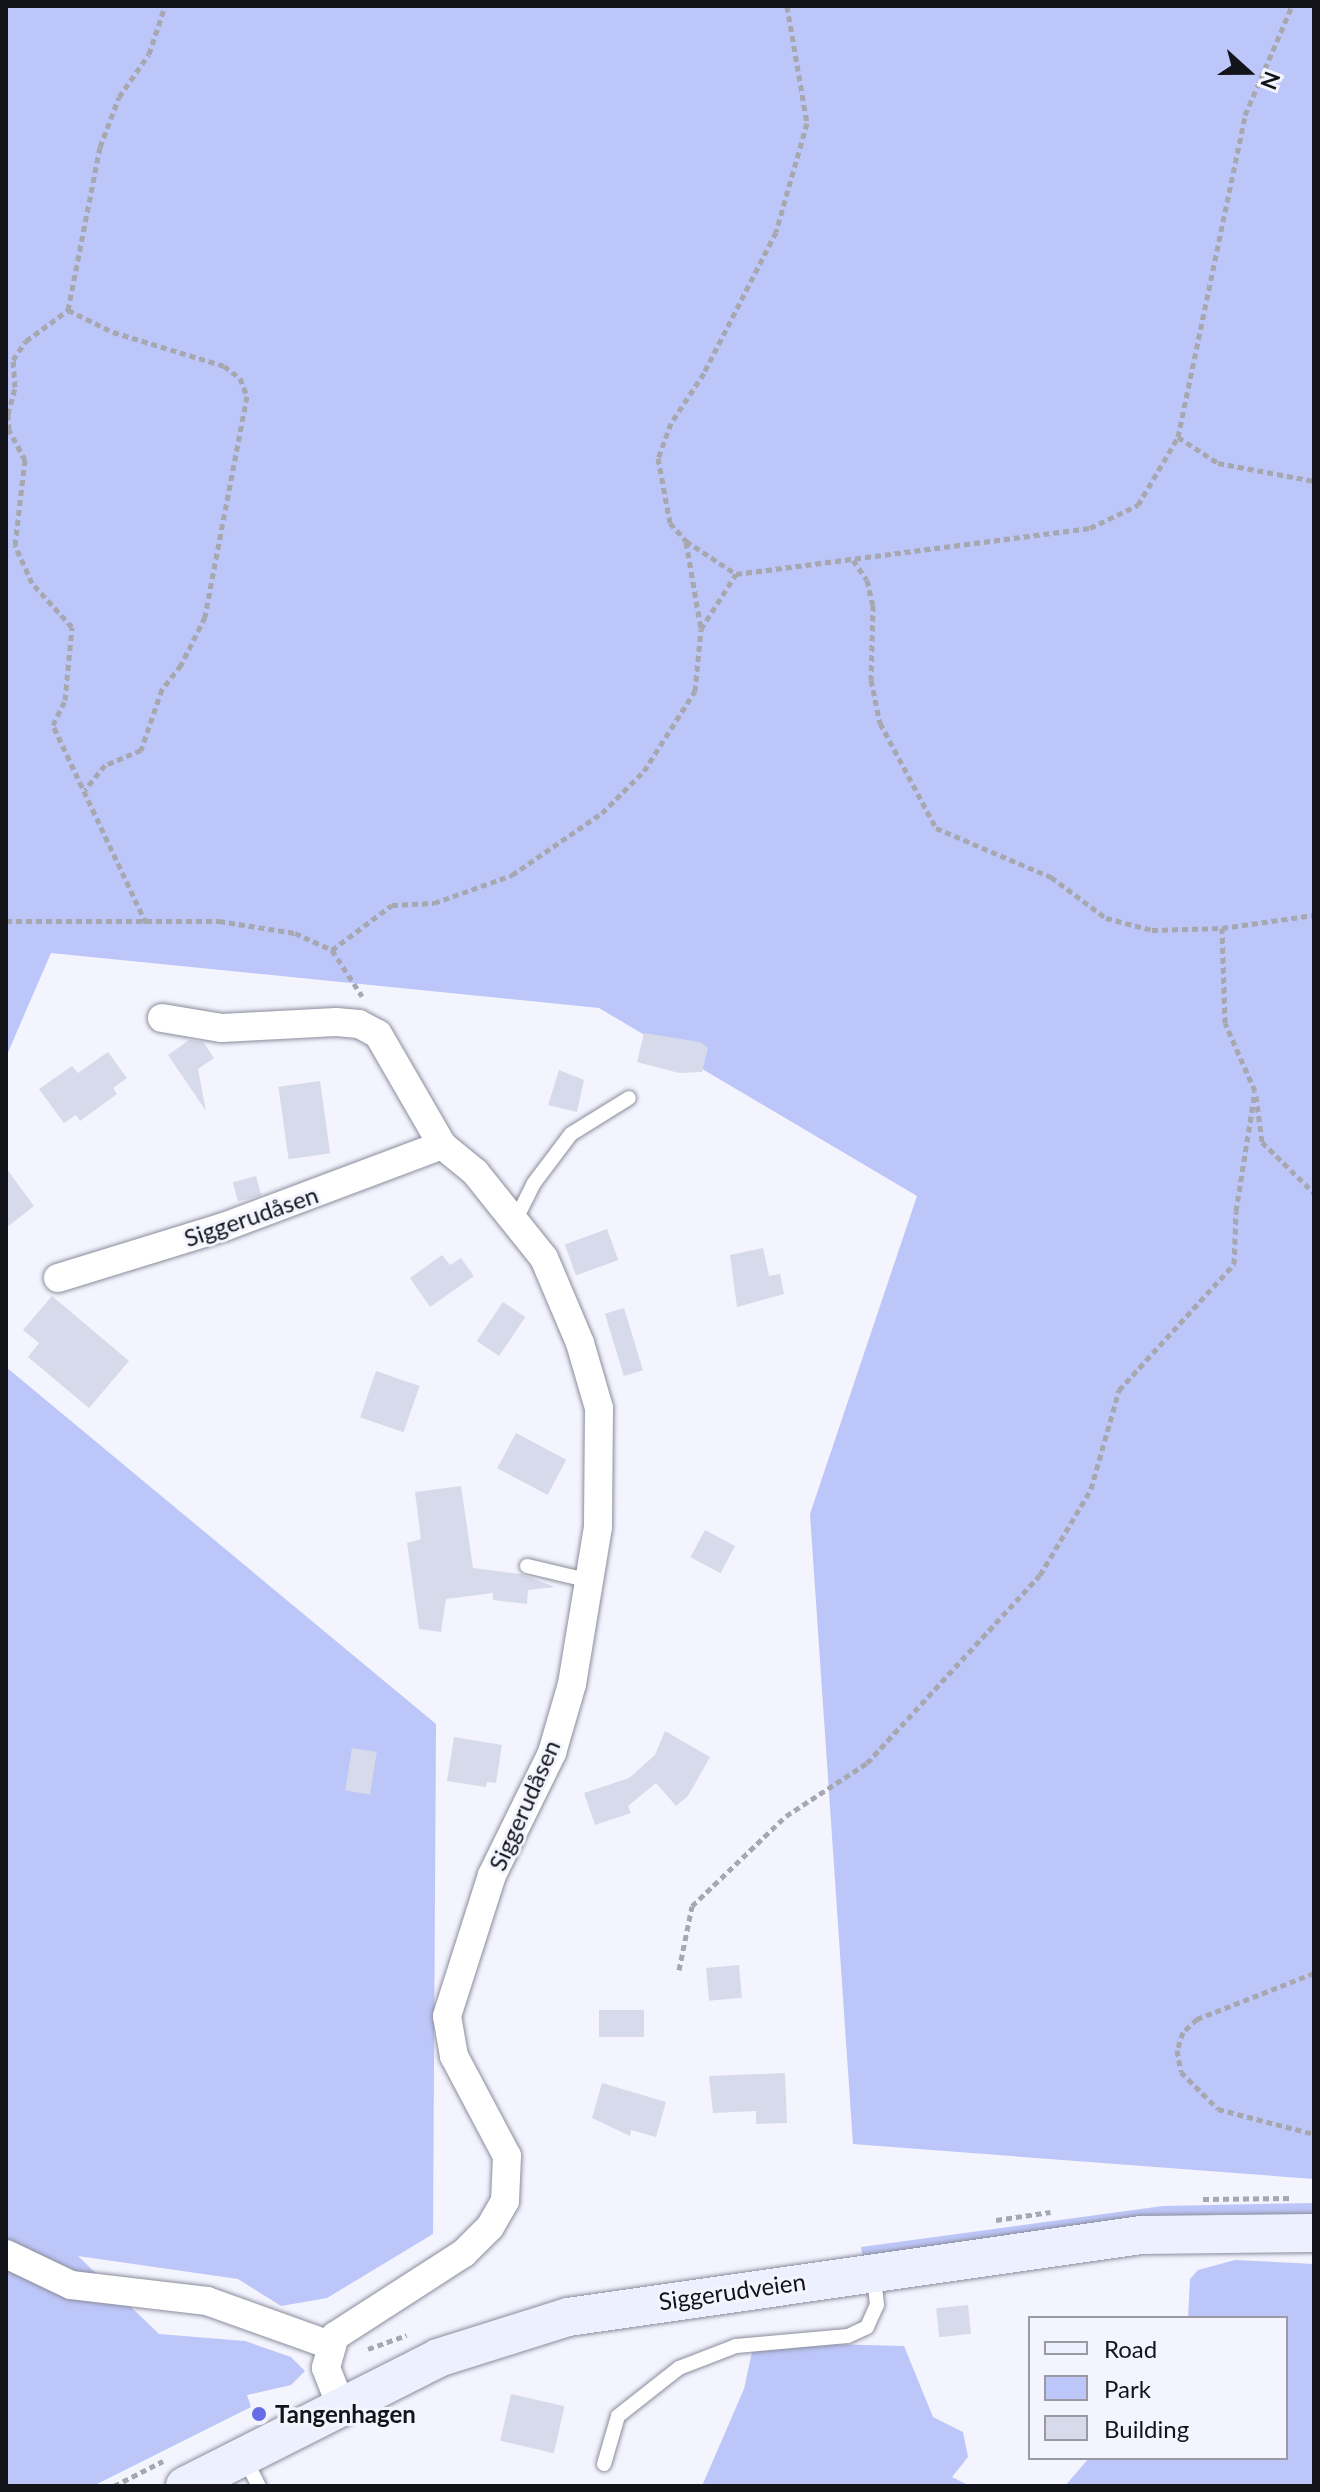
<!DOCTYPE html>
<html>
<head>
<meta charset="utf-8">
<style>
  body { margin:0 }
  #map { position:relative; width:1320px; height:2492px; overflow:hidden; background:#f3f4fe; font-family:Lato,sans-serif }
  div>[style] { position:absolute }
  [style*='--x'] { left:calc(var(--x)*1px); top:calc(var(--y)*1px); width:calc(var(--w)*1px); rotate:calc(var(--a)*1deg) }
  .green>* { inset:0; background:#bdc6f8 }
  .building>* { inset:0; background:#d7daea; transform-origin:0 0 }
  .path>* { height:5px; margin-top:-2.5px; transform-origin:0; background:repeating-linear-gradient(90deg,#a6a7af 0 6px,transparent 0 10px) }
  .roads { filter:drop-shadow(0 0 2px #8b8d9c) drop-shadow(0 0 2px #8b8d9c) }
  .service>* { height:14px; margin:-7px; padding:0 7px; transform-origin:7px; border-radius:7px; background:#fff }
  .minor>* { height:28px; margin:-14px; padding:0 14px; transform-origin:14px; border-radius:14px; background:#fff }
  .secondary>* { height:38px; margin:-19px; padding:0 19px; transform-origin:19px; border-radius:19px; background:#edf0fe }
  .dots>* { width:22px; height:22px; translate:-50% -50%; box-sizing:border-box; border:4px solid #f3f4fe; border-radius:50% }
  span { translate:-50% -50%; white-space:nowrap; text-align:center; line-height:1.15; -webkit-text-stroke:6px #f3f4fe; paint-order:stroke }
  .street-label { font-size:24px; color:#13141a }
  .poi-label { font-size:24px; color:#13141a; font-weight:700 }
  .left { translate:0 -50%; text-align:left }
  .frame { position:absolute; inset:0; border:8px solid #13141a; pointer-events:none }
  .legend { position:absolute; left:1028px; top:2316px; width:260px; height:144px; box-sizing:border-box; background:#f3f4fe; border:2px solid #999aa3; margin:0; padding:10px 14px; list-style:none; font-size:24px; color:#13141a }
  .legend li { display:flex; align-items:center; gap:16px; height:40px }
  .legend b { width:40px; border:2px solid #999aa3 }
  .north { position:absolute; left:1208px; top:32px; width:80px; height:80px; -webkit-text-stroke:6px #f3f4fe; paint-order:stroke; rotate:111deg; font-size:22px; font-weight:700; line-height:32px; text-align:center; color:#13141a }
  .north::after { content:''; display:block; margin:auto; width:28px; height:36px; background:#13141a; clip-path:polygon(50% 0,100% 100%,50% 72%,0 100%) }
</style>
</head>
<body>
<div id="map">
  <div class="green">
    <i style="clip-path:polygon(6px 6px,1314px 6px,1314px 2179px,853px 2144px,810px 1514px,917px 1196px,599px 1008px,51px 953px,6px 1057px)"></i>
    <i style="clip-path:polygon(6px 1367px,436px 1724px,433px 2234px,327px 2298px,281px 2306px,238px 2279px,78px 2256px,159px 2334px,245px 2341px,291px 2357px,305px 2371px,291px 2385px,247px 2395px,251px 2407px,93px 2486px,6px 2486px)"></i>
    <i style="clip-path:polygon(1314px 2203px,1314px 2218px,1221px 2214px,1119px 2222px,863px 2258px,861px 2247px,1163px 2206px)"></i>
    <i style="clip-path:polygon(1235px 2260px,1314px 2264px,1314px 2486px,1065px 2486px,1089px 2458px,1286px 2458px,1286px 2318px,1188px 2318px,1190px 2279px,1198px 2270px)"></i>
    <i style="clip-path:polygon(825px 2344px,904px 2346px,933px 2417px,963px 2432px,968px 2457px,952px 2477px,970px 2486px,702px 2486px,744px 2389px,752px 2352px)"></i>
  </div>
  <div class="building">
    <i style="clip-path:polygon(644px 1033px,700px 1042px,708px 1048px,702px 1072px,679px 1073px,637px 1062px)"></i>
    <i style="clip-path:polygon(189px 1040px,203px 1042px,214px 1058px,198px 1069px,206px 1111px,168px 1055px)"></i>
    <i style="clip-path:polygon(108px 1052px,127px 1078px,113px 1088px,117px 1094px,80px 1121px,76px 1115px,64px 1123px,39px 1089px,72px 1066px,78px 1073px)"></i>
    <i style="clip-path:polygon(559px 1070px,584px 1080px,577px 1112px,548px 1105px)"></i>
    <i style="left:320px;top:1081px;width:73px;height:42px;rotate:82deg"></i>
    <i style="clip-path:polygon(6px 1168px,34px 1206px,6px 1228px)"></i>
    <i style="left:256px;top:1176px;width:20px;height:24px;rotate:75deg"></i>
    <i style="left:607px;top:1229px;width:33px;height:45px;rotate:70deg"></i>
    <i style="clip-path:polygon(763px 1248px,769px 1276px,780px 1274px,784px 1294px,737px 1307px,730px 1255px)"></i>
    <i style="clip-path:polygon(442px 1255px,450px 1265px,461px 1258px,474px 1276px,430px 1307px,410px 1278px)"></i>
    <i style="clip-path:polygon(52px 1296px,129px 1361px,89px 1408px,28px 1357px,39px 1343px,23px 1330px)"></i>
    <i style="left:503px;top:1302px;width:27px;height:47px;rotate:34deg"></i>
    <i style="left:624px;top:1308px;width:65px;height:20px;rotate:73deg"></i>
    <i style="left:376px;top:1371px;width:46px;height:49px;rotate:19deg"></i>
    <i style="left:516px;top:1433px;width:57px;height:40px;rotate:28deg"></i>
    <i style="clip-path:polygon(461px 1486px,473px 1568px,521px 1574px,555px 1587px,528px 1590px,527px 1604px,493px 1600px,493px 1593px,446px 1599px,441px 1632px,419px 1629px,407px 1543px,421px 1539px,415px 1492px)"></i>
    <i style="left:705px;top:1530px;width:34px;height:31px;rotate:28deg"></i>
    <i style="clip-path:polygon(665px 1731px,710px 1757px,688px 1796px,676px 1806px,656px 1783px,628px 1806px,631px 1813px,595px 1825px,584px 1793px,629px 1778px,655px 1755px)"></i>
    <i style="clip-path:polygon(454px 1737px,502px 1745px,496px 1783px,487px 1782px,486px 1787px,447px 1781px)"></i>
    <i style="left:352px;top:1748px;width:25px;height:43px;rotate:9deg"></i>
    <i style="left:739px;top:1965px;width:33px;height:33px;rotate:85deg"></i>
    <i style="left:599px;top:2010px;width:45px;height:27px"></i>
    <i style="clip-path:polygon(785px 2073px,787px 2123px,756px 2124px,756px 2111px,713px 2113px,709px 2076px)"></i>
    <i style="clip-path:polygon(602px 2083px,666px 2102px,656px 2137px,631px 2130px,630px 2136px,592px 2118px)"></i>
    <i style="left:968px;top:2305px;width:29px;height:32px;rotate:84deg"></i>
    <i style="left:511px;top:2394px;width:55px;height:48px;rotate:13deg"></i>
  </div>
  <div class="path">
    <i style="--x:787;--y:6;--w:119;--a:80.3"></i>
    <i style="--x:807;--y:123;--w:113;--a:105.9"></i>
    <i style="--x:776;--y:232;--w:158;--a:117.1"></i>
    <i style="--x:704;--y:373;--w:60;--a:123.4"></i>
    <i style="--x:671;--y:423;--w:37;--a:110"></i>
    <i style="--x:658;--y:458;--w:66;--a:79.5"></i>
    <i style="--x:670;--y:523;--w:24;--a:48"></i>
    <i style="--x:686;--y:541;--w:60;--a:33.4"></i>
    <i style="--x:736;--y:574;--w:357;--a:-7.4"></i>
    <i style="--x:1090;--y:528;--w:53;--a:-25.6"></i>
    <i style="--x:1138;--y:505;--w:79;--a:-59.5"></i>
    <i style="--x:1178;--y:437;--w:329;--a:-78.2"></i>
    <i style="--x:1245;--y:115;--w:119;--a:-66.7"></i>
    <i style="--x:68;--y:310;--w:50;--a:26.1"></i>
    <i style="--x:113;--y:332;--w:116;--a:17"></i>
    <i style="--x:224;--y:366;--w:20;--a:37"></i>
    <i style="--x:240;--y:378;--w:19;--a:69"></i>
    <i style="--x:247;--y:396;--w:225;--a:100.8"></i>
    <i style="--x:205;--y:617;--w:54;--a:116.6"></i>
    <i style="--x:181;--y:665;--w:31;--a:128"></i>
    <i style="--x:162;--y:689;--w:65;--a:109"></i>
    <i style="--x:141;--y:750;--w:39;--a:157"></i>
    <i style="--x:105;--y:765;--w:32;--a:129"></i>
    <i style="--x:1178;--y:437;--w:48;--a:33"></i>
    <i style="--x:1218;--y:463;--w:98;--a:10.6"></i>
    <i style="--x:686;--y:542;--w:88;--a:80.2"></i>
    <i style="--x:853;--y:560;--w:24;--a:55"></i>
    <i style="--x:867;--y:580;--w:26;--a:77"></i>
    <i style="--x:873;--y:605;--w:75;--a:91.5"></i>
    <i style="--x:871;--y:680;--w:44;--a:78.2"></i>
    <i style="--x:880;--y:723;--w:119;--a:61.9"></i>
    <i style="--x:936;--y:828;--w:125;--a:23.1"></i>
    <i style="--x:1051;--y:877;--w:69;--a:36.7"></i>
    <i style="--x:1106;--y:918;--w:48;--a:14.6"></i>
    <i style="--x:1152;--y:930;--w:70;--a:-1.6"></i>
    <i style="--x:1222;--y:928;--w:93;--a:-8"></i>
    <i style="--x:6;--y:921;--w:213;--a:0"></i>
    <i style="--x:219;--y:921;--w:77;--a:9"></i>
    <i style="--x:295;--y:933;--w:41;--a:24.7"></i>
    <i style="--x:332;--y:950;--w:75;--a:-36.9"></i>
    <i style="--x:392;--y:905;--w:42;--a:-2.7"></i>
    <i style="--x:434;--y:903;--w:83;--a:-19.7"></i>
    <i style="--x:512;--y:875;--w:109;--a:-34.6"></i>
    <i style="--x:602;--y:813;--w:59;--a:-45"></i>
    <i style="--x:644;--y:771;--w:95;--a:-57.5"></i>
    <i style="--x:695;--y:691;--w:62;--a:-84.5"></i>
    <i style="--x:701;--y:629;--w:65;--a:-57.5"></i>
    <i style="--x:146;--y:923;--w:219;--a:-115.2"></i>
    <i style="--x:53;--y:725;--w:28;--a:-64"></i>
    <i style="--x:65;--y:700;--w:73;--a:-84.5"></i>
    <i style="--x:72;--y:627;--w:59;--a:-132.3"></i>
    <i style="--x:32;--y:583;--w:42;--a:-114.1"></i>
    <i style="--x:15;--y:545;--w:86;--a:-83.3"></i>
    <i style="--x:25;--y:460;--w:34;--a:-118"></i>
    <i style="--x:9;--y:430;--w:16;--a:-94"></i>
    <i style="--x:8;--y:414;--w:28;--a:-75"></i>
    <i style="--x:15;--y:387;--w:27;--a:-94"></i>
    <i style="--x:13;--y:360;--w:23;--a:-56"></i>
    <i style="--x:26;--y:341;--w:52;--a:-36.4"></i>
    <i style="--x:68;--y:310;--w:166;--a:-78.9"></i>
    <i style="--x:100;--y:147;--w:53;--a:-69.2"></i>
    <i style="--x:119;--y:97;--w:52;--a:-55.1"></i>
    <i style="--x:149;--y:54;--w:51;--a:-71.6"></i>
    <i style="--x:332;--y:950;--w:55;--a:56.9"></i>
    <i style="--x:1256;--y:1096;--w:46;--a:82.6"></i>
    <i style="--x:1262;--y:1142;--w:73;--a:44.4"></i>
    <i style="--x:679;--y:1970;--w:65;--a:-78.5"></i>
    <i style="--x:692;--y:1906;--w:130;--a:-43.8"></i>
    <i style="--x:786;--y:1816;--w:97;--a:-33.2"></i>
    <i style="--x:867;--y:1763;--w:255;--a:-47.4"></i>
    <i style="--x:1040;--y:1575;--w:100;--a:-59.3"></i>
    <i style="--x:1091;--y:1489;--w:103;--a:-74.2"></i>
    <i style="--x:1119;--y:1390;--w:171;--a:-47.6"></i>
    <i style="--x:1234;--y:1264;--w:53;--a:-87.8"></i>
    <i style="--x:1236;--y:1211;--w:121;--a:-81"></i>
    <i style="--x:1255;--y:1091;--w:74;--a:-113.8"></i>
    <i style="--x:1225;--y:1023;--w:95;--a:-91.8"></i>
    <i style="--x:1314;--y:1973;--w:126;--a:158.5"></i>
    <i style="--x:1197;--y:2019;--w:19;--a:137"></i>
    <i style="--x:1183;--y:2032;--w:19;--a:108"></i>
    <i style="--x:1177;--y:2050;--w:22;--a:80"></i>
    <i style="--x:1181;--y:2072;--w:52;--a:45"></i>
    <i style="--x:1218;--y:2109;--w:99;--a:14.6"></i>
    <i style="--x:1203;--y:2199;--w:90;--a:-0.6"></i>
    <i style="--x:996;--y:2220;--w:55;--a:-8.4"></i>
    <i style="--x:368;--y:2349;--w:41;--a:-19.7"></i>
    <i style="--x:114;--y:2486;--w:55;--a:-27"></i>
  </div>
  <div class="roads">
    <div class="service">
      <i style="--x:515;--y:1221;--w:42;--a:-63.4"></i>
      <i style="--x:534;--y:1183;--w:61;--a:-52.9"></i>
      <i style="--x:571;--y:1134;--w:68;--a:-31.8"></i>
      <i style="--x:527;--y:1566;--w:61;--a:13.3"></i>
      <i style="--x:244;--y:2457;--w:33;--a:63"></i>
      <i style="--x:604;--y:2464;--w:50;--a:-73.7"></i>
      <i style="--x:618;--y:2416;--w:78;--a:-38.2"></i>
      <i style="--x:679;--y:2368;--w:61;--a:-21.1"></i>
      <i style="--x:736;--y:2346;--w:112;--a:-5.1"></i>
      <i style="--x:848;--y:2336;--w:21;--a:-25"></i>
      <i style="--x:867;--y:2327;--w:24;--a:-66"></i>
      <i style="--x:877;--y:2305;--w:30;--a:-96"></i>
    </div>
    <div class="minor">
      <i style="--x:162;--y:1018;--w:61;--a:9.5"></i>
      <i style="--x:222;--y:1028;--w:114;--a:-3"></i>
      <i style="--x:336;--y:1022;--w:23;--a:5"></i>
      <i style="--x:359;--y:1024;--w:21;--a:28"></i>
      <i style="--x:378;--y:1034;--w:128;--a:60"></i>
      <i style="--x:442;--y:1145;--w:43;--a:39.3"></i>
      <i style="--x:475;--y:1172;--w:110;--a:51.3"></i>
      <i style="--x:544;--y:1258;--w:92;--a:67"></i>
      <i style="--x:580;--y:1343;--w:68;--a:73.7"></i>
      <i style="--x:599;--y:1408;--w:119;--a:90.5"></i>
      <i style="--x:598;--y:1527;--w:159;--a:99.4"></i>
      <i style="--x:572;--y:1684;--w:72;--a:106.2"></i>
      <i style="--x:552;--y:1753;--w:136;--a:116.2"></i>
      <i style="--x:492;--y:1875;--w:148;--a:107.7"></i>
      <i style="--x:447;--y:2016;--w:41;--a:80.1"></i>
      <i style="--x:454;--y:2056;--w:113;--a:62.1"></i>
      <i style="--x:507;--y:2156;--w:45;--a:92.5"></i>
      <i style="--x:505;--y:2201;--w:30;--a:120"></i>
      <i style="--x:490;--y:2227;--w:37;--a:135"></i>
      <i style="--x:464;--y:2253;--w:153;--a:147.2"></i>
      <i style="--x:335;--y:2336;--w:33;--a:106"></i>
      <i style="--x:326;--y:2368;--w:41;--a:68.5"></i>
      <i style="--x:58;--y:1278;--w:174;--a:-17.1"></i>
      <i style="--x:224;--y:1227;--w:233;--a:-20.6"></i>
      <i style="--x:6;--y:2254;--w:72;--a:25.5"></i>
      <i style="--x:71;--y:2285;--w:137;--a:6.7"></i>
      <i style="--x:207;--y:2301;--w:131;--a:19.7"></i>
    </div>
    <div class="secondary">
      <i style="--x:185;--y:2486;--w:284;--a:-26.8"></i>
      <i style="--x:438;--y:2358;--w:136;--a:-17.5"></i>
      <i style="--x:568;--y:2317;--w:579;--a:-8.14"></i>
      <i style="--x:1141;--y:2235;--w:173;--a:-0.7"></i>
    </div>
  </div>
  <div class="dots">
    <i style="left:259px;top:2414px;background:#676de6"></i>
  </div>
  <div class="street-label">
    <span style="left:251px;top:1216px;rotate:-19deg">Siggerudåsen</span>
    <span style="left:524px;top:1805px;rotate:-66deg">Siggerudåsen</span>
    <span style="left:732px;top:2291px;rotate:-8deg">Siggerudveien</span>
  </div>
  <div class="poi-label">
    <span class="left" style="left:275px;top:2414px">Tangenhagen</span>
  </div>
  <div class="frame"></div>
  <ul class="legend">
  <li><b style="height:10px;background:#edf0fe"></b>Road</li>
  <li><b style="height:22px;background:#bdc6f8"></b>Park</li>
  <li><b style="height:22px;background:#d7daea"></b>Building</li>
  </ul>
  <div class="north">N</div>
</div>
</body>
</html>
